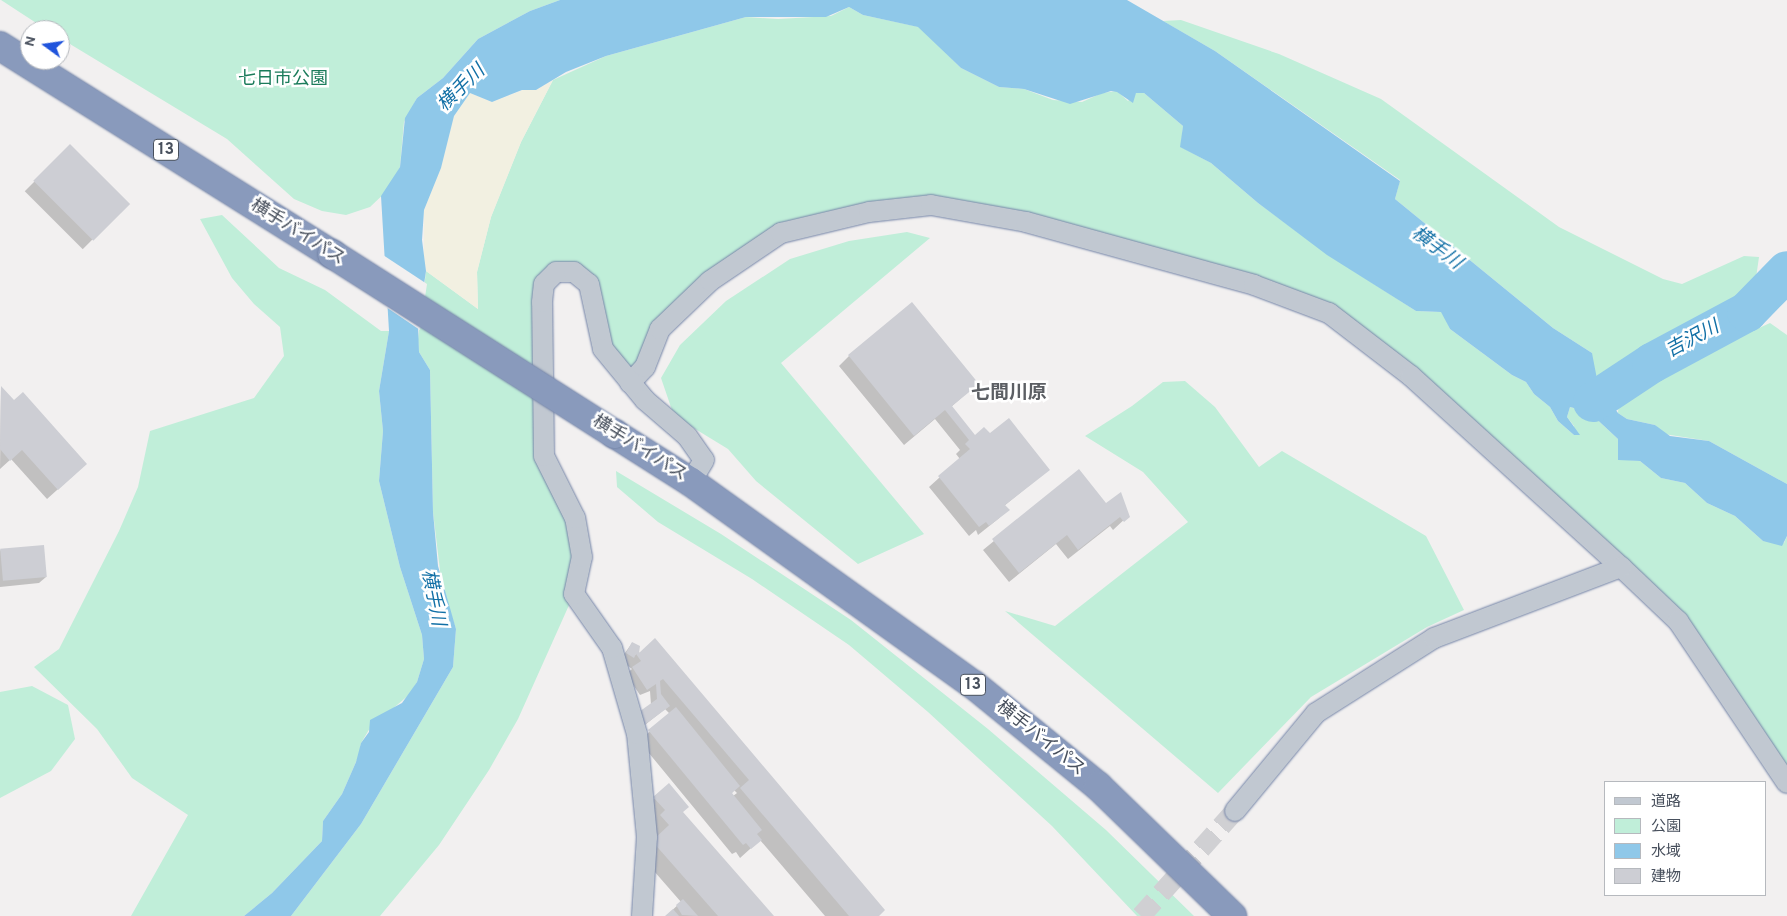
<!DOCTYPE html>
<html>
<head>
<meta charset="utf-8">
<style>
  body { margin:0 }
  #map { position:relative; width:1787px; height:916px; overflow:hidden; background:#f2f0f0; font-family:Overpass,"Noto Sans JP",sans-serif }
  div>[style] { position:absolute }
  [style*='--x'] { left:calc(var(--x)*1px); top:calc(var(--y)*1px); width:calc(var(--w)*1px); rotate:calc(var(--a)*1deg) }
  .green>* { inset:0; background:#c0eed9 }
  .sand>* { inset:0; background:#f2f0e1 }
  .water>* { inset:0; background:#8fc8e9 }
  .pier>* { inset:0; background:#f2f0f0 }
  .shadow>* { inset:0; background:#0003; transform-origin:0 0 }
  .river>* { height:40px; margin:-20px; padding:0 20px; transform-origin:20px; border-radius:20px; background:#8fc8e9 }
  .building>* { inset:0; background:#cdced4; transform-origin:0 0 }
  .street-tunnel>* { height:20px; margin-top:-10px; transform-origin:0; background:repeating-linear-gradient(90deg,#d0d0d3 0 20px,transparent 0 30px) }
  .roads { filter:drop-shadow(0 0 1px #7585a8) drop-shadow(0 0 1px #7585a8) }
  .street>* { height:20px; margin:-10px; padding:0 10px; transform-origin:10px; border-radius:10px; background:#c1c8d1 }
  .highway>* { height:28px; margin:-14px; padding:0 14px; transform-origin:14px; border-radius:14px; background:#899abc }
  .bridges { filter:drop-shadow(0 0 1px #7585a8) drop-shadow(0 0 1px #7585a8) }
  .highway-bridge>* { height:28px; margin:-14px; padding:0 14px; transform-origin:14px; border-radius:14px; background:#899abc }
  span { translate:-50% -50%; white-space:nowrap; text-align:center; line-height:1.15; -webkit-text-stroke:5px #fff; paint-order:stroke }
  .shield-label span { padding:1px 4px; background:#fff; border:1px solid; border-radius:4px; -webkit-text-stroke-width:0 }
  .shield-label { font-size:16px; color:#48505d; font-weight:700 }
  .park-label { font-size:18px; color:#1b7c5b }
  .street-label { font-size:18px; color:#48505d }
  .water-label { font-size:19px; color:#1270a6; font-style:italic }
  .neighbourhood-label { font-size:19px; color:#5c5f64; font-weight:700 }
  .legend { position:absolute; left:1604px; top:781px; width:162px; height:115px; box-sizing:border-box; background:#fff; border:1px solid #b6b9be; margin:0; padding:6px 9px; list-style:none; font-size:15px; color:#48505d }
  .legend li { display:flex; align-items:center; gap:10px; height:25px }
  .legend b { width:25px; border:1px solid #b6b9be }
  .north { position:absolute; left:20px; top:20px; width:50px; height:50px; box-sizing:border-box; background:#fff; border:1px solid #b6b9be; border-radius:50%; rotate:284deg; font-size:14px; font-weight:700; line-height:20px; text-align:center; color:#48505d }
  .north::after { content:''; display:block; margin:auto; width:18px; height:22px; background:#2054dc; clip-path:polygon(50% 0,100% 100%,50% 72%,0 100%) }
</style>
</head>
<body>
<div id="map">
  <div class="green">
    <i style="clip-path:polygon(1px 0,560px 0,530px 11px,478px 39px,443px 78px,417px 98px,404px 122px,400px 167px,389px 189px,370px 207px,346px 215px,322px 211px,294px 199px,227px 139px,60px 38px,60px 30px,47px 30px)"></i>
    <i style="clip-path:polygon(849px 7px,863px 15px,919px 27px,961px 68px,999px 87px,1024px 89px,1053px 100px,1082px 102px,1102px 93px,1117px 91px,1128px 101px,1136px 93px,1144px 93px,1183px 126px,1181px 147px,1211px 163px,1258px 203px,1327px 254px,1416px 311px,1442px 312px,1450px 329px,1512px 375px,1526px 382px,1534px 394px,1550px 407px,1558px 421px,1574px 435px,1574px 426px,1567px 417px,1570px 407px,1589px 412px,1618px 439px,1618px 459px,1640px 461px,1661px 478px,1685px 483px,1707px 503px,1735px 516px,1763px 541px,1784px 543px,1787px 536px,1787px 783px,1678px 621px,1329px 313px,931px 205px,781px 234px,710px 281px,630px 383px,574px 272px,544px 284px,544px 456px,575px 518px,574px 594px,518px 719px,489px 770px,439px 845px,380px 916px,291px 916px,361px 824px,453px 667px,456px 629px,442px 587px,433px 512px,430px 370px,419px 352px,418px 339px,426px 271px,478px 309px,477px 272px,491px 217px,521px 142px,553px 80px,606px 56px,746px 17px,778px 19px,831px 16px)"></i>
    <i style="clip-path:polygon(1181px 20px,1279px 54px,1381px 99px,1559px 227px,1663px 279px,1682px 284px,1744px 256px,1759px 257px,1756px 278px,1740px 299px,1705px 326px,1674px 333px,1653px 355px,1625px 370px,1619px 380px,1601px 384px,1592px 368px,1592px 353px,1553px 328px,1395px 199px,1400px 180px,1215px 51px,1163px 21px)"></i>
    <i style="clip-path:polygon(222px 215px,279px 268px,325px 290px,381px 331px,389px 331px,379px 391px,383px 431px,379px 481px,400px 567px,422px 635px,424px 659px,417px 682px,410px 694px,370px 728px,361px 743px,359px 755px,342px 794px,323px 821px,322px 841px,272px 893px,244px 916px,131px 916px,188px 815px,132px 778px,97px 729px,34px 667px,59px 649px,119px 531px,138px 487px,150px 431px,254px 398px,284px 356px,280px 327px,254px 304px,232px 278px,200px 219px)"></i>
    <i style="clip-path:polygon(907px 232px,930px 238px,781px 363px,924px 534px,858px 564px,756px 481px,728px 449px,674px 416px,661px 378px,680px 345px,726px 301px,790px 259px,849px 241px)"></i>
    <i style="clip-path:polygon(1770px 323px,1787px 335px,1787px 484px,1709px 441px,1664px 434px,1655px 425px,1627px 419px,1618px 413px,1619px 400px,1631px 386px,1661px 365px,1697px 349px,1733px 340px)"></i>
    <i style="clip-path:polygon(1185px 381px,1215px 407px,1259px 467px,1282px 451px,1426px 536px,1464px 610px,1427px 627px,1311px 697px,1218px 793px,1005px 611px,1055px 626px,1188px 522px,1143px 472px,1085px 436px,1132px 406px,1163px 382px)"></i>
    <i style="clip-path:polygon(616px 471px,721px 534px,851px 620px,988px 729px,1106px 830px,1194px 916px,1137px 916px,1052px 826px,928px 712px,849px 645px,752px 579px,658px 522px,617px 487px)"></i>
    <i style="clip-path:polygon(32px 686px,68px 705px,75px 739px,51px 771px,0 798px,0 692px)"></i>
  </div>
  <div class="sand">
    <i style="clip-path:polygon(553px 80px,521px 142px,491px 217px,477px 272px,478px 309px,426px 271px,424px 257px,424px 210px,441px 168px,454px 116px,470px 93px,492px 102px,523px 90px,536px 90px)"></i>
  </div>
  <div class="water">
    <i style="clip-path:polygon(560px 0,1127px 0,1215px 51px,1400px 181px,1395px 199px,1553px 328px,1592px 353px,1597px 379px,1601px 384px,1609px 384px,1612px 392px,1608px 399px,1618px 413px,1627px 419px,1655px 425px,1670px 436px,1709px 441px,1787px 484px,1787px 536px,1782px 546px,1763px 541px,1735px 516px,1707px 503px,1685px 483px,1661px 478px,1640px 461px,1618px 460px,1618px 439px,1589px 412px,1570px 407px,1567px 417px,1580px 435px,1574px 435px,1558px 421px,1550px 407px,1534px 394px,1526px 382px,1512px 375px,1450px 329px,1441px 312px,1416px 311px,1327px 255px,1258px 203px,1211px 163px,1180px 147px,1183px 126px,1144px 93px,1136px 93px,1133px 103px,1117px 92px,1111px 91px,1070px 104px,1024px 89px,999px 87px,961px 68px,918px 27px,863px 15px,849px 7px,826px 17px,746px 17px,606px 56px,566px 72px,536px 90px,522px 90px,492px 102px,470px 93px,454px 116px,441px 168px,424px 210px,422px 240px,426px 271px,418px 324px,419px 352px,430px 370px,433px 512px,438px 566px,456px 629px,453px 667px,361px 824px,291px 916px,244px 916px,272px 893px,322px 841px,323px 821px,342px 794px,356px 762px,361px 743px,369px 732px,370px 720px,402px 703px,417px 682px,424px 659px,422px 635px,400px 567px,379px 481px,383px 431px,379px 391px,389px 331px,381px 196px,400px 167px,405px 118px,417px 98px,443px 78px,478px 39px,530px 11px)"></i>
  </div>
  <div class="pier">
    <i style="clip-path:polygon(383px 255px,427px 284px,420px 330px,386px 307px)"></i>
  </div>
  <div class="shadow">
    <i style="left:70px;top:146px;width:82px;height:64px;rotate:45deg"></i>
    <i style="clip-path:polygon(849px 356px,977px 384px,951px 407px,974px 437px,1048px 470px,1004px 506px,1008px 510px,998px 519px,978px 535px,976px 530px,969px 536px,929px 487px,960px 459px,956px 454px,960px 450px,935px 419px,904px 445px,839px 366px)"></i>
    <i style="clip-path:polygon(1px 388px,76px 473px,47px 499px,11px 459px,0 469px)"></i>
    <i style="clip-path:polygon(1079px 471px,1106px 505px,1128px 516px,1113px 530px,1110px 526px,1068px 559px,1056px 544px,1009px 582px,983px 550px)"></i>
    <i style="clip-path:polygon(0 550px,46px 577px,39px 583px,0 587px)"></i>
    <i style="clip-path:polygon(evenodd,632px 643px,634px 655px,641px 652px,878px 916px,825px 916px,760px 840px,740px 858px,736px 852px,732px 854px,639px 741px,670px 714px,665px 709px,636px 732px,651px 705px,650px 691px,640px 695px,626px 674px,632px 669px,620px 660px,632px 643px,734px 790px,737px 793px,733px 796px,731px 794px,734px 790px)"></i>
    <i style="clip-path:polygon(669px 785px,681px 812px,772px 916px,666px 916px,681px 902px,640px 855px,641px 811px)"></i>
  </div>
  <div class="river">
    <i style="--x:1593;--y:402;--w:71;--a:-33.5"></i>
    <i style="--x:1652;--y:363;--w:108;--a:-28.2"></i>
    <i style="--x:1747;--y:312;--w:57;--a:-45.7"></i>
  </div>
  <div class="building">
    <i style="left:70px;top:144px;width:85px;height:52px;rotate:45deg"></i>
    <i style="clip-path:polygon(912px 302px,979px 384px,952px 406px,975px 435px,984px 427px,990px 433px,1009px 418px,1050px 470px,1005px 505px,1010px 510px,989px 526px,986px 522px,979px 527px,938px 476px,970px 449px,965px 444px,969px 440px,945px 410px,914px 436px,848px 355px)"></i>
    <i style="clip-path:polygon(1px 386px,14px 400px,23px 392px,87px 464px,58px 490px,22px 450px,10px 461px,0 449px)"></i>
    <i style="clip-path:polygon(1079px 469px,1106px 503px,1121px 492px,1130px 517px,1124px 522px,1120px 517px,1078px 550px,1067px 535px,1019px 573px,992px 539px)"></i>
    <i style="left:44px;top:545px;width:32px;height:44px;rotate:85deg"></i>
    <i style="clip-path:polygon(655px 638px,885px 910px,879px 916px,849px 916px,740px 788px,749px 780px,663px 679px,660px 681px,661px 694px,670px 706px,643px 726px,636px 714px,657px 699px,656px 684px,647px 690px,632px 667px,641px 661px,636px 654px,634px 658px,626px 653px,632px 642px,640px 646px,639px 653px)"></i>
    <i style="clip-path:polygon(676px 707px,740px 786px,732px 793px,762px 830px,757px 834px,762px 840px,751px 849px,746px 843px,743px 845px,648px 730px)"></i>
    <i style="clip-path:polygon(669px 783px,689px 807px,683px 812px,774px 916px,718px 916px,652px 841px,669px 825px,660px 815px,665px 810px,653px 797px)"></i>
    <i style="clip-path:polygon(683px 899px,698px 916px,682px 915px,676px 905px)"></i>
    <i style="clip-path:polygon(673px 909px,679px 916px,665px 916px)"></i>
  </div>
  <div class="street-tunnel">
    <i style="--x:1141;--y:916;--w:141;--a:-48.2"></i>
  </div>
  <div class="roads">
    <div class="street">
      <i style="--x:630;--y:383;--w:22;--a:-47"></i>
      <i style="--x:645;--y:367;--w:41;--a:-68.5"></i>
      <i style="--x:660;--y:329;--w:69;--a:-43.8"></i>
      <i style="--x:710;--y:281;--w:86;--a:-34.1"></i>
      <i style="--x:781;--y:233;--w:90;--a:-13.4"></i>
      <i style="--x:869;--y:212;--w:62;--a:-6.4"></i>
      <i style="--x:931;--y:205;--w:97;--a:10.1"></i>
      <i style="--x:1026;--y:222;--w:237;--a:15.4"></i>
      <i style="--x:1254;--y:285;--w:80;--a:20.5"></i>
      <i style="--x:1329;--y:313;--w:103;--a:37.5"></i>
      <i style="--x:1411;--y:376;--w:284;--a:42.3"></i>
      <i style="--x:1621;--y:567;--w:79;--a:43.5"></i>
      <i style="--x:1678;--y:621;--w:195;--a:56.1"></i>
      <i style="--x:1235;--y:811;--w:127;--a:-50.4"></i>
      <i style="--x:1316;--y:713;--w:140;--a:-32.4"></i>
      <i style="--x:1434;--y:638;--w:200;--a:-20.8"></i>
      <i style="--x:642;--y:916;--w:79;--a:-86.4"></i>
      <i style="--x:647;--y:837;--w:103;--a:-95.5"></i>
      <i style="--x:637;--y:734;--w:90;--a:-106.2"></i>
      <i style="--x:612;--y:648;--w:66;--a:-125.1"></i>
      <i style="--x:574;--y:594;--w:38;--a:-78"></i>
      <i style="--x:582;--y:557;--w:40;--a:-100"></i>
      <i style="--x:575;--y:518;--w:69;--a:-116.6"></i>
      <i style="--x:544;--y:456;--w:154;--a:-90.7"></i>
      <i style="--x:542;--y:302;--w:18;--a:-84"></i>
      <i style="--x:544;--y:284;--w:17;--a:-45"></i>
      <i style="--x:556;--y:272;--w:18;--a:0"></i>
      <i style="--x:574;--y:272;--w:19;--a:39"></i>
      <i style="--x:589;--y:284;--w:66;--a:77.8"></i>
      <i style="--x:603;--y:349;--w:66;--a:50.5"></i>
      <i style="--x:645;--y:400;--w:55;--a:40.6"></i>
      <i style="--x:687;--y:436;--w:29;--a:55"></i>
      <i style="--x:704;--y:460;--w:26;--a:121"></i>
    </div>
    <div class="highway">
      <i style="--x:0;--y:46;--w:392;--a:32.1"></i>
      <i style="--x:615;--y:434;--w:90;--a:32.3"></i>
      <i style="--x:691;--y:482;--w:348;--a:35.7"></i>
      <i style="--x:974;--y:685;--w:160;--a:39.2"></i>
      <i style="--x:1098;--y:786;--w:187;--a:44.1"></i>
    </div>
  </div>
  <div class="bridges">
    <div class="highway-bridge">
      <i style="--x:332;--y:254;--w:335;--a:32.5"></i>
    </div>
  </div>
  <div class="shield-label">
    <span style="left:166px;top:150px">13</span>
    <span style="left:973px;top:685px">13</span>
  </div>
  <div class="park-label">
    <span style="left:283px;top:80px">七日市公園</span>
  </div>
  <div class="street-label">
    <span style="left:297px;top:233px;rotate:32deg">横手バイパス</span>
    <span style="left:639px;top:449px;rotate:32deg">横手バイパス</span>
    <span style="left:1040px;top:739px;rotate:39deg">横手バイパス</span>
  </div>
  <div class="water-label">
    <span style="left:462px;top:89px;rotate:-44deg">横手川</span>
    <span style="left:1436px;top:249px;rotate:37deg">横手川</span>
    <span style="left:1693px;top:340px;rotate:-28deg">吉沢川</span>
    <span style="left:432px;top:598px;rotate:79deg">横手川</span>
  </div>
  <div class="neighbourhood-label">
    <span style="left:1009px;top:394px">七間川原</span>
  </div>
  <ul class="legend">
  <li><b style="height:6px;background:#c1c8d1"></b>道路</li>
  <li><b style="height:14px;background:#c0eed9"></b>公園</li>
  <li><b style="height:14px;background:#8fc8e9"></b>水域</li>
  <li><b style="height:14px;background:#cdced4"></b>建物</li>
  </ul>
  <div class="north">N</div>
</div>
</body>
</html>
